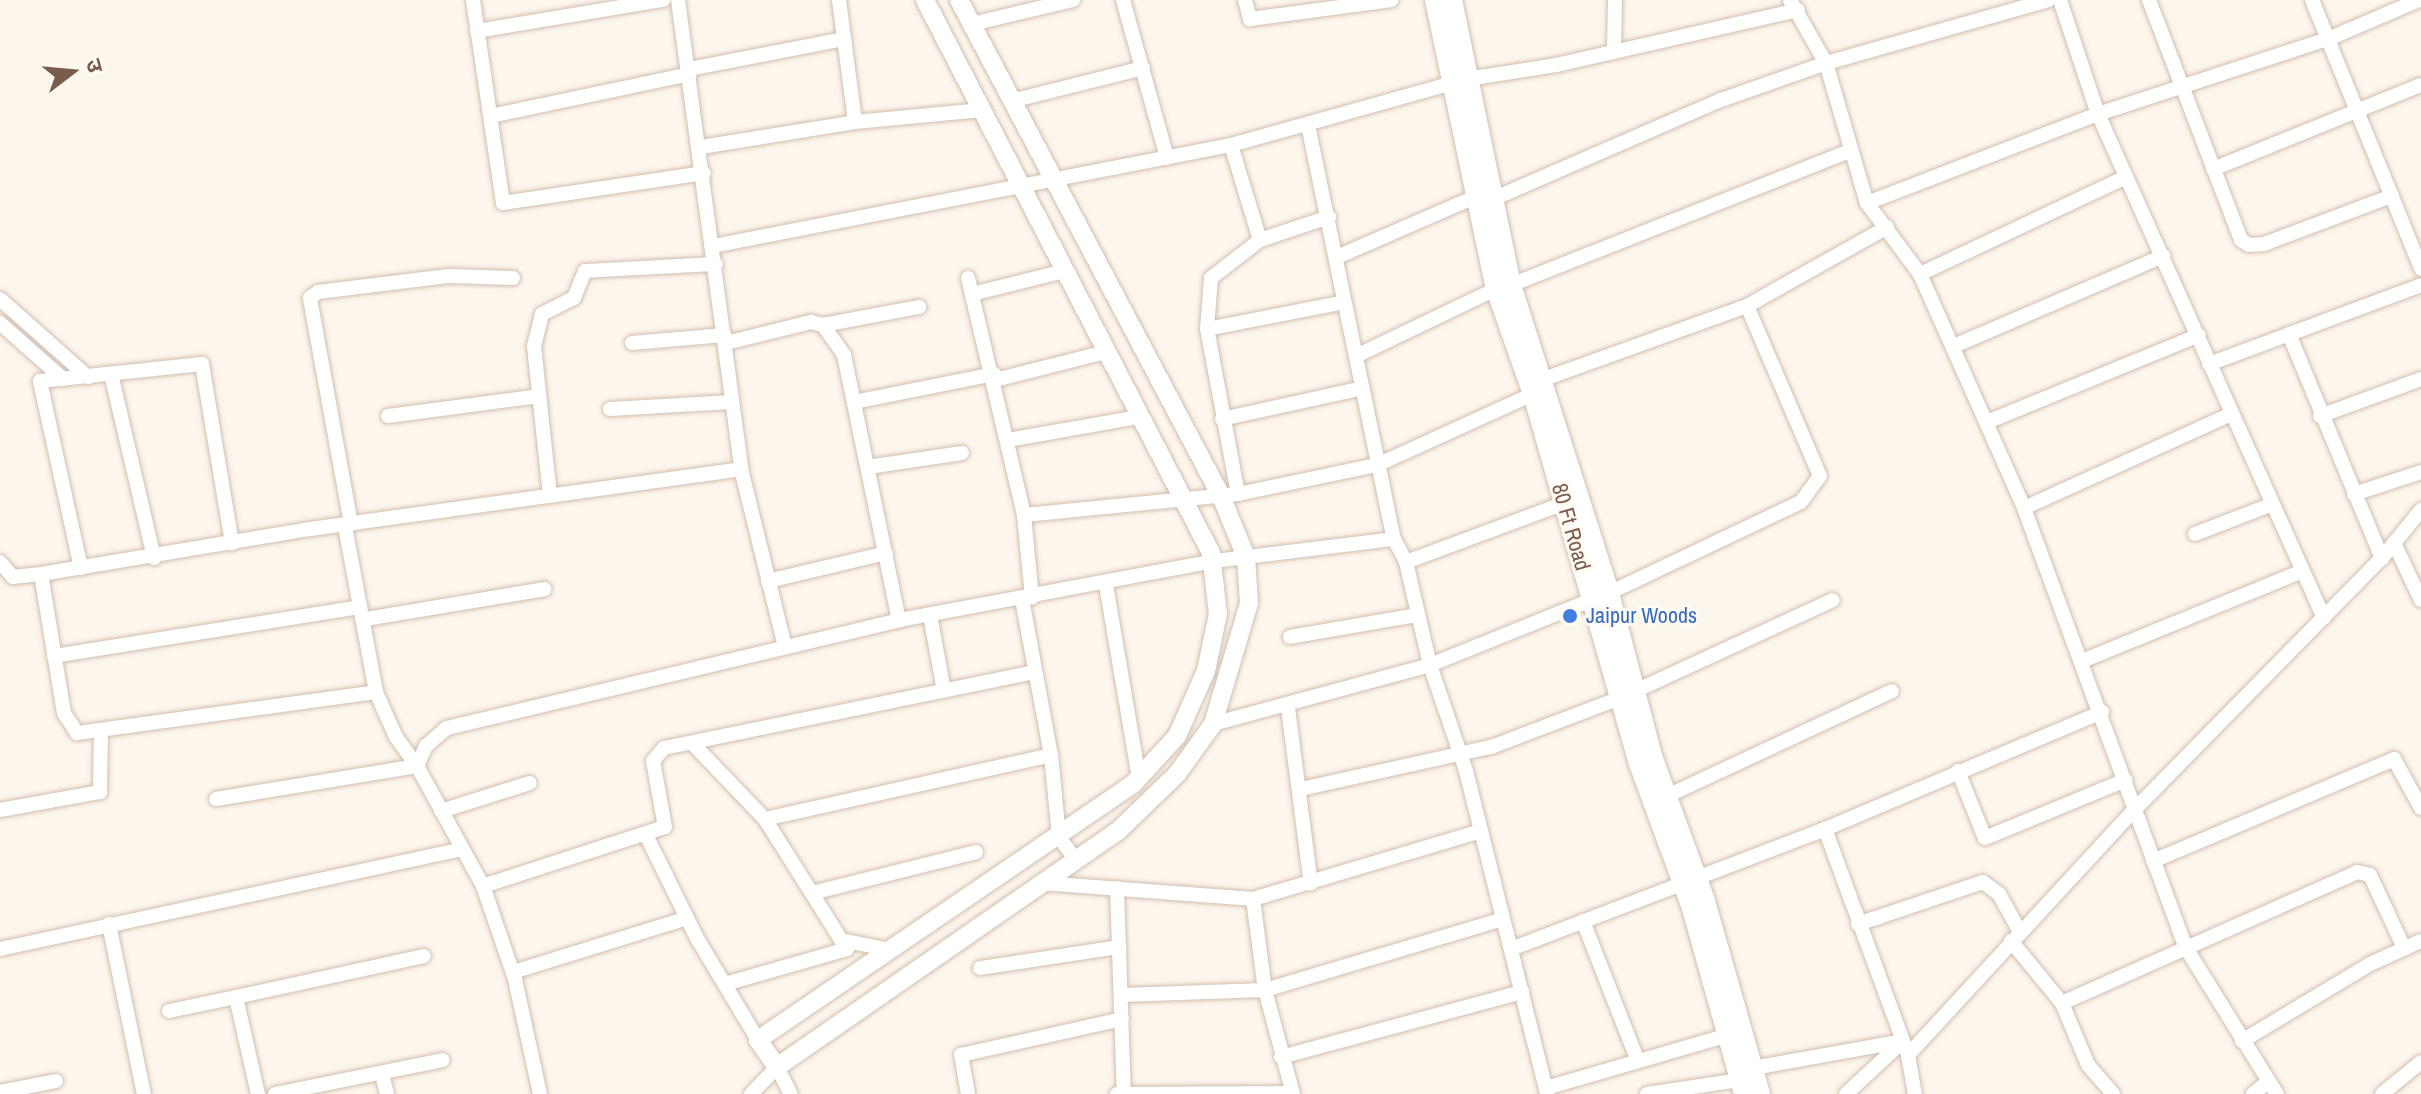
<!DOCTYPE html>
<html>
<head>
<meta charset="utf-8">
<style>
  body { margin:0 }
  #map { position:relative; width:2421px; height:1094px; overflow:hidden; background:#fdf6ec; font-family:"Archivo Narrow","Noto Sans Devanagari",sans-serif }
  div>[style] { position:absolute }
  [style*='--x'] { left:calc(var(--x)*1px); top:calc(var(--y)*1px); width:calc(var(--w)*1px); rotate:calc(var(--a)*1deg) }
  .roads { filter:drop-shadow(0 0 2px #d1beb0) drop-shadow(0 0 2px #d1beb0) }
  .minor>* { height:14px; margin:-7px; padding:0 7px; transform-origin:7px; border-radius:7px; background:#fff }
  .tertiary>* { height:18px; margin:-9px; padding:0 9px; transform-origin:9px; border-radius:9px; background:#fff }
  .secondary>* { height:20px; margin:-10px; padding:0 10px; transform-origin:10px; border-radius:10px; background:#fff }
  .dots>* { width:22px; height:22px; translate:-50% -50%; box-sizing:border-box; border:4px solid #fffaf3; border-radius:50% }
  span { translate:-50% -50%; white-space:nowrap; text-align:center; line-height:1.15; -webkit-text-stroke:6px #fffaf3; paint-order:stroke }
  .street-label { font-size:22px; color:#7a5c4d }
  .shop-label { font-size:22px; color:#366cbe }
  .left { translate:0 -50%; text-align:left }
  .north { position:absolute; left:32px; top:32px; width:80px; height:80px; -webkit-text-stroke:6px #fffaf3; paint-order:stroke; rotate:74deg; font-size:22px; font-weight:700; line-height:32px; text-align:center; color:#7a5c4d }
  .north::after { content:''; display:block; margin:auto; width:28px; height:36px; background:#7a5c4d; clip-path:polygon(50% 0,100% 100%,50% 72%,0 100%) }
</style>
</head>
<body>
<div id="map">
  <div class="roads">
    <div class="minor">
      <i style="--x:473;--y:0;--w:205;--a:81.6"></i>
      <i style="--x:503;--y:203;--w:203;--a:-8.5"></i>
      <i style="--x:678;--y:0;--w:473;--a:82.3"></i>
      <i style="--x:741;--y:469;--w:183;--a:76.1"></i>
      <i style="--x:839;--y:0;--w:123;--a:82.5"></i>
      <i style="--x:1123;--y:0;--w:164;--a:74.4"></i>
      <i style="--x:1245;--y:0;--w:20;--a:75"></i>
      <i style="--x:1250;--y:19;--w:143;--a:-7.6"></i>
      <i style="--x:1790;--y:0;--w:73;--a:60.3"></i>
      <i style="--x:1826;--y:63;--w:146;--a:73.7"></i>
      <i style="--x:1867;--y:203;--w:89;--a:53.3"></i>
      <i style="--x:1920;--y:274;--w:256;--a:66"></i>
      <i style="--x:2024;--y:508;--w:469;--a:69.8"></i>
      <i style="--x:2186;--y:948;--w:172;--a:58.1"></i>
      <i style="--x:2060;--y:0;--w:120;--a:71.6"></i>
      <i style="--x:2098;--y:114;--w:552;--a:65.85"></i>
      <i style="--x:2149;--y:0;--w:257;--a:69"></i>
      <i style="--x:2241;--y:240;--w:9;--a:32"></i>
      <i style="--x:2249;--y:245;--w:15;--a:-4"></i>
      <i style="--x:2264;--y:244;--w:137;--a:-20.6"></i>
      <i style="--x:2312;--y:0;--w:290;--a:67.9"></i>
      <i style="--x:972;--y:24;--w:104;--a:-13.4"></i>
      <i style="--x:477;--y:31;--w:189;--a:-9.5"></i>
      <i style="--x:1614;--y:49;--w:49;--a:-88.8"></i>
      <i style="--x:689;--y:69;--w:158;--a:-11"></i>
      <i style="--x:1011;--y:101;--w:136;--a:-14"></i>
      <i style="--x:491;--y:116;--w:203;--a:-11.9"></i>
      <i style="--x:1308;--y:125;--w:423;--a:78.3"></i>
      <i style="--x:1394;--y:539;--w:26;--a:62"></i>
      <i style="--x:1406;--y:562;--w:106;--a:76.9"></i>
      <i style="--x:1430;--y:665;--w:112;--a:71.2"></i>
      <i style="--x:1466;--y:771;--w:333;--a:75.9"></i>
      <i style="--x:701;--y:147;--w:156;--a:-9.2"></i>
      <i style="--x:855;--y:122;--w:128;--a:-5.4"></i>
      <i style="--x:2213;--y:169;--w:224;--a:-22"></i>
      <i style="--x:1493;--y:199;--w:249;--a:-23.5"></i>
      <i style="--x:1721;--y:100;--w:111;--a:-19.4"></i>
      <i style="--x:1826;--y:63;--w:231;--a:-15.8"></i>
      <i style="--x:1867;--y:203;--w:248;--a:-21.1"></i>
      <i style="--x:2098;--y:114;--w:242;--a:-18.1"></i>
      <i style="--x:2328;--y:39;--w:99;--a:-23.2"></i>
      <i style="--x:1260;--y:240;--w:73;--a:-18.4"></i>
      <i style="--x:713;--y:246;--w:528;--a:-11.03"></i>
      <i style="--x:1231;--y:145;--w:245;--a:-15.6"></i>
      <i style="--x:1467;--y:79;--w:90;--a:-8.9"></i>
      <i style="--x:1556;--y:65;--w:248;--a:-12.8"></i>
      <i style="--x:1337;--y:257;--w:153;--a:-23.5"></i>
      <i style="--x:1920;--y:274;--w:228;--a:-25.2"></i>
      <i style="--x:968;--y:278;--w:244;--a:76.7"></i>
      <i style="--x:1024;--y:515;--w:83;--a:84.5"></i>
      <i style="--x:1511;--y:285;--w:364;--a:-21.6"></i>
      <i style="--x:972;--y:294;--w:95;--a:-14"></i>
      <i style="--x:0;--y:299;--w:118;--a:41.6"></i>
      <i style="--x:0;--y:323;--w:84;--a:41.6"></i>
      <i style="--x:823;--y:325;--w:98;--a:-10.6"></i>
      <i style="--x:1207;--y:329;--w:140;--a:-11.1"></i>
      <i style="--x:2289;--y:334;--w:243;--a:67.5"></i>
      <i style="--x:632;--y:343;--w:93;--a:-4.9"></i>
      <i style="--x:726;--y:343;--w:88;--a:-13.9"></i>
      <i style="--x:811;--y:322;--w:12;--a:14"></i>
      <i style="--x:823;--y:325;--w:37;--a:55"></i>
      <i style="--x:844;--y:355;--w:271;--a:78.3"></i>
      <i style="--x:1954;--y:346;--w:228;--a:-23.3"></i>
      <i style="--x:1356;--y:356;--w:155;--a:-25.6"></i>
      <i style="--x:2209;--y:364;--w:226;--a:-20.4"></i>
      <i style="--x:111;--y:374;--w:189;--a:76.8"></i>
      <i style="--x:995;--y:380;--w:114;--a:-14.2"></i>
      <i style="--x:854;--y:402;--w:143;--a:-11.3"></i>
      <i style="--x:610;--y:409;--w:122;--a:-3.3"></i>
      <i style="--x:388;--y:416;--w:152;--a:-7.5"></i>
      <i style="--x:2320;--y:416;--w:108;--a:-20.1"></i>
      <i style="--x:1222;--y:419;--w:144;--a:-12.4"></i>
      <i style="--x:1987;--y:422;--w:229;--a:-22.3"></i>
      <i style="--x:1008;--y:440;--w:133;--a:-10"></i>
      <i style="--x:868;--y:467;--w:95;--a:-8.5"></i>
      <i style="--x:1238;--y:494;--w:142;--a:-11.8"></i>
      <i style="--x:1377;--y:465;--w:171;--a:-24.5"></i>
      <i style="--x:1533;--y:394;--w:19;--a:-54"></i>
      <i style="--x:1544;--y:379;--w:216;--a:-19.8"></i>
      <i style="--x:1747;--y:306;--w:161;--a:-29.4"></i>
      <i style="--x:2354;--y:494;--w:71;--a:-18.2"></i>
      <i style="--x:550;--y:496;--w:151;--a:-96.1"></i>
      <i style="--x:534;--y:346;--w:33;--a:-76"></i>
      <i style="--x:542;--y:314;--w:36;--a:-27"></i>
      <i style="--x:574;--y:298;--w:29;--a:-68"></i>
      <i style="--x:585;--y:271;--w:131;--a:-3.1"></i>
      <i style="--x:2024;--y:508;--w:225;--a:-24.4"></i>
      <i style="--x:1024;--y:515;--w:215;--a:-5.6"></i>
      <i style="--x:1238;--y:494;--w:168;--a:-100.6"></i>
      <i style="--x:1207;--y:329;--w:51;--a:-85.5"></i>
      <i style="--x:1211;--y:278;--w:62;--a:-37.8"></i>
      <i style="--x:1260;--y:240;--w:99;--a:-107"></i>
      <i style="--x:351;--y:524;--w:230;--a:-100.3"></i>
      <i style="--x:310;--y:298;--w:10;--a:-37"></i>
      <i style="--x:318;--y:292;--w:131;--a:-7"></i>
      <i style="--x:448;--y:276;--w:65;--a:1.8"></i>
      <i style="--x:2195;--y:534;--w:80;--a:-21.1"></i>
      <i style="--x:2394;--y:543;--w:63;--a:64.7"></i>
      <i style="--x:0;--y:562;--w:20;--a:49"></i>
      <i style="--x:13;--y:577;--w:28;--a:-6"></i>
      <i style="--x:41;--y:574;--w:273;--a:-9.5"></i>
      <i style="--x:310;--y:529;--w:435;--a:-7.9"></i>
      <i style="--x:1406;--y:562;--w:170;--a:-20.4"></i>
      <i style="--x:81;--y:568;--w:191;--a:-102.4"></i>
      <i style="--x:40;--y:381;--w:163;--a:-6"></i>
      <i style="--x:202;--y:364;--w:182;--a:80.5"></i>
      <i style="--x:41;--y:574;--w:141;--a:80.6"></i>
      <i style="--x:64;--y:713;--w:24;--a:57"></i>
      <i style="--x:77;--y:733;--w:302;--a:-7.8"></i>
      <i style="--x:768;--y:581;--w:121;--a:-13.3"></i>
      <i style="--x:1106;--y:585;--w:196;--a:80.3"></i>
      <i style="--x:1609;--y:593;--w:212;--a:-25.4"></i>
      <i style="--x:1801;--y:502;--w:32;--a:-54"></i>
      <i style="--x:1820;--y:476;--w:185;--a:-113.2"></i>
      <i style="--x:1022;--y:599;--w:159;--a:79.5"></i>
      <i style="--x:1051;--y:755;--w:82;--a:84.4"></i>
      <i style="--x:1059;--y:837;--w:29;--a:54"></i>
      <i style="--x:930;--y:615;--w:77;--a:79.6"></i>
      <i style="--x:366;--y:619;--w:181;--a:-9.5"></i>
      <i style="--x:1290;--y:637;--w:130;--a:-9.8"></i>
      <i style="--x:54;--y:656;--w:310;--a:-9.1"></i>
      <i style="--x:2082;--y:661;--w:235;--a:-22.2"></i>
      <i style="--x:1288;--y:708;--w:177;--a:82.6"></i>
      <i style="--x:1213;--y:724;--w:225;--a:-15.2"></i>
      <i style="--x:1430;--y:665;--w:174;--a:-22"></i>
      <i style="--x:692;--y:743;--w:105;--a:46.2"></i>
      <i style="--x:765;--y:819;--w:154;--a:57.8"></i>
      <i style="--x:847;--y:949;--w:127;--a:164"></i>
      <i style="--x:1958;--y:771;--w:72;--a:68.1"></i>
      <i style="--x:1985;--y:838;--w:152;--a:-22.4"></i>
      <i style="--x:1301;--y:789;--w:195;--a:-12.5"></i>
      <i style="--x:1491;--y:747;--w:138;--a:-20.8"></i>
      <i style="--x:1620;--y:698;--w:234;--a:-24.7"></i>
      <i style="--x:1667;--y:796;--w:248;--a:-25"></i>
      <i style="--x:216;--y:799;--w:204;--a:-9.3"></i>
      <i style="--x:417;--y:766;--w:36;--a:-126"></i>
      <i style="--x:396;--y:737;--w:49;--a:-114"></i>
      <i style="--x:376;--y:692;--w:169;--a:-100.6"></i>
      <i style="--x:0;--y:810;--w:102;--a:-10.2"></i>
      <i style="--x:100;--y:792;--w:61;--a:-89.1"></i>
      <i style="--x:441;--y:811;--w:93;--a:-17.5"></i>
      <i style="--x:765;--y:819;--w:293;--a:-12.6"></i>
      <i style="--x:1825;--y:829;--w:241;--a:69.8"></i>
      <i style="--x:1908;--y:1055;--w:40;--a:80"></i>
      <i style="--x:646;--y:835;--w:117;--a:63.7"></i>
      <i style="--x:698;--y:940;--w:117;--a:59"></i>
      <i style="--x:2153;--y:861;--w:262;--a:-22.9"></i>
      <i style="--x:2394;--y:759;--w:56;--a:61.1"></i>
      <i style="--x:1042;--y:883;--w:212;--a:4.3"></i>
      <i style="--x:1253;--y:899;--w:238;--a:-16.6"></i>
      <i style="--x:483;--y:886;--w:191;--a:-18"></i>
      <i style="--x:665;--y:827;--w:67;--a:-100.3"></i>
      <i style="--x:653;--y:761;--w:17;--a:-50"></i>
      <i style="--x:664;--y:748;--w:379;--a:-11.6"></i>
      <i style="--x:1117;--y:888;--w:206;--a:88.1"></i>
      <i style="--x:812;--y:893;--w:169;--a:-14"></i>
      <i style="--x:1253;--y:899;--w:92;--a:82.5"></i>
      <i style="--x:1265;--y:990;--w:108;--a:74.9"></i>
      <i style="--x:1583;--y:921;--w:150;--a:68.6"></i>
      <i style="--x:109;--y:924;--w:174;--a:78.4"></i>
      <i style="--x:1858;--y:924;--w:132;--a:-18.6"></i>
      <i style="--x:1983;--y:882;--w:20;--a:37"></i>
      <i style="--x:1999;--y:894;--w:43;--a:61.1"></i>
      <i style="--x:841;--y:940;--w:51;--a:11.3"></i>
      <i style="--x:2011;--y:941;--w:80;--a:50.6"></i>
      <i style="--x:2062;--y:1003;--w:67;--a:67.2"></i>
      <i style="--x:2088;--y:1065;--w:38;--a:49"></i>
      <i style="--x:0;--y:949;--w:472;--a:-12.2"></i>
      <i style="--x:1511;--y:949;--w:336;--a:-20.9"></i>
      <i style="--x:1825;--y:829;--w:301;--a:-22.9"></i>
      <i style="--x:980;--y:968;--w:141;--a:-8.6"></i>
      <i style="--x:513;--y:972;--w:182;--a:-17.2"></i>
      <i style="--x:1122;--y:995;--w:143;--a:-2"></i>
      <i style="--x:1265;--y:990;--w:248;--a:-16.6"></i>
      <i style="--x:2062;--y:1003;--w:323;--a:-23.9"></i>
      <i style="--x:2357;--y:872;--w:13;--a:13"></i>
      <i style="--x:2370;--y:875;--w:81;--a:65"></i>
      <i style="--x:169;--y:1011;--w:68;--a:-11.8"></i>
      <i style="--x:2242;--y:1041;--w:149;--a:-31"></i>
      <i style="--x:2370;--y:964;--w:56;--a:-24.3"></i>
      <i style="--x:1908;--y:1055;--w:338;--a:-47.3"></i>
      <i style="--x:2137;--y:807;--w:349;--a:-45.5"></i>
      <i style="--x:2382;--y:558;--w:62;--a:-50.9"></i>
      <i style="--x:1281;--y:1057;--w:250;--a:-15.1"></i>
      <i style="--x:1753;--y:1068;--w:152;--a:-10.2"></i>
      <i style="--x:382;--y:1074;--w:21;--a:76"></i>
      <i style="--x:1546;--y:1088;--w:190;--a:-16.2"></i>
      <i style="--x:0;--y:1092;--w:57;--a:-11.1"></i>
      <i style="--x:258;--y:1094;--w:99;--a:-102.8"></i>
      <i style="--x:236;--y:997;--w:192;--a:-12.3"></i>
      <i style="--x:275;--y:1094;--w:171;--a:-11.4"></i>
      <i style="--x:540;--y:1094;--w:118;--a:-102.3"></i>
      <i style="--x:515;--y:979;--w:98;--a:-109"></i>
      <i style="--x:483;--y:886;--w:137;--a:-118.8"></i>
      <i style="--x:417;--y:766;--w:22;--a:-66"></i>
      <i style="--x:426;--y:746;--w:28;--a:-41"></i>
      <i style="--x:447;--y:728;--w:465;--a:-13.4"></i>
      <i style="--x:899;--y:620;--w:320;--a:-10.6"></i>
      <i style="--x:1214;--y:561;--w:181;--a:-7"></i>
      <i style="--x:751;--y:1094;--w:37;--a:-46"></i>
      <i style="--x:777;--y:1067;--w:30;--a:63"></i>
      <i style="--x:968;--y:1094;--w:40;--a:-100"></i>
      <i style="--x:961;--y:1055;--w:165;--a:-12.6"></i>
      <i style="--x:1117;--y:1094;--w:175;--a:-0.3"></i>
      <i style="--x:1647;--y:1094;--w:94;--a:-8.6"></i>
      <i style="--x:1846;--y:1094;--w:74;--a:-42.8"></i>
      <i style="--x:2253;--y:1094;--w:19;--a:-39"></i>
      <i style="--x:2382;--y:1094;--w:50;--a:-39.4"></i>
    </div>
    <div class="tertiary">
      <i style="--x:925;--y:0;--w:623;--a:62.65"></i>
      <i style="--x:1211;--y:553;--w:61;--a:83.5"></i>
      <i style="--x:1218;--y:614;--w:58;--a:101.9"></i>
      <i style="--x:1206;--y:671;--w:71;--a:114"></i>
      <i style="--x:1177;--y:736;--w:65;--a:132.5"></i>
      <i style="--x:1133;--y:784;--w:454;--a:145.7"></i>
      <i style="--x:758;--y:1040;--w:33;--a:55"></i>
      <i style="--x:777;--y:1067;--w:415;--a:-34.7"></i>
      <i style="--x:1118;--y:831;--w:82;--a:-44"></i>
      <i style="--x:1177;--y:774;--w:62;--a:-54.2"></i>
      <i style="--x:1213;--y:724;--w:126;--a:-73.4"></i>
      <i style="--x:1249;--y:603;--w:46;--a:-93.7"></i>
      <i style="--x:1246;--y:557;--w:66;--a:-112.3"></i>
      <i style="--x:1221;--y:496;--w:561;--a:-117.84"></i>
    </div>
    <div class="secondary">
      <i style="--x:1435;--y:0;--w:295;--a:78.1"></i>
      <i style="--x:1496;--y:289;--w:111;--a:70.6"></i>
      <i style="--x:1533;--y:394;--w:382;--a:74"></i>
      <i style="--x:1638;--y:761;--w:153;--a:69.8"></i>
      <i style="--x:1691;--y:905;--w:196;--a:74.3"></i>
      <i style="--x:1452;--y:0;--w:291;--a:78.3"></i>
      <i style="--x:1511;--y:285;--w:323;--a:72.3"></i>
      <i style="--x:1609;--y:593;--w:169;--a:75.2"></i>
      <i style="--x:1652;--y:756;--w:154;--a:69.9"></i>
      <i style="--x:1705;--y:901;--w:201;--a:74.1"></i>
    </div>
  </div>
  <div class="dots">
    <i style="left:1570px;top:616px;background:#3f7fe0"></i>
  </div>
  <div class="street-label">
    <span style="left:1571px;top:527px;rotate:74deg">80 Ft Road</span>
  </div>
  <div class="shop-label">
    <span class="left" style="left:1586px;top:616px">Jaipur Woods</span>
  </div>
  <div class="north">उ</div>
</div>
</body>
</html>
